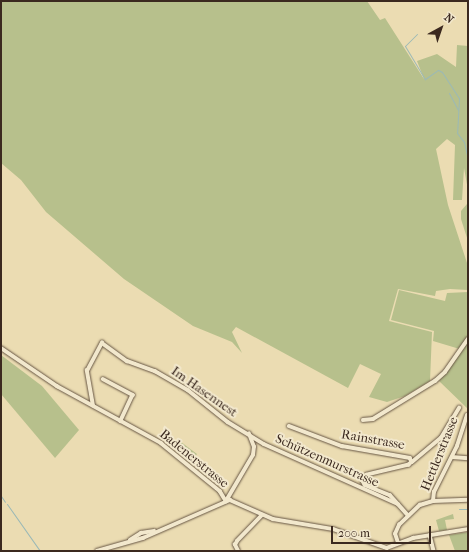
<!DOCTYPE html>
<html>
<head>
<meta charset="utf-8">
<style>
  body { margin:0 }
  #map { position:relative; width:469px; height:552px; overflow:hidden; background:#ebdcb2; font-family:"IM FELL French Canon",serif }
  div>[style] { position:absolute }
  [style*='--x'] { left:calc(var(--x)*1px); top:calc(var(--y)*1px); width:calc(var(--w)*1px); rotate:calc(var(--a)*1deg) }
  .green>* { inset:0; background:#b7c08c; transform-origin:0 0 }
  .stream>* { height:1px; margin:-0.5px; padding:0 0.5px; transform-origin:0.5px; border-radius:0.5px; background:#9bb9b6 }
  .roads { filter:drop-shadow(0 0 1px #675644) drop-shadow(0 0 1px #675644) }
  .minor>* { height:3.5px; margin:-1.75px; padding:0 1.75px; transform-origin:1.75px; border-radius:1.75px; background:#f2e8cd }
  span { translate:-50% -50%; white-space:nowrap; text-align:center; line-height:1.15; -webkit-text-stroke:4px #f2e8cd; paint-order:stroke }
  .street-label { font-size:13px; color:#3b291f }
  .frame { position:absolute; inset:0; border:2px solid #3b291f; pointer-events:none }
  .north { position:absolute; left:421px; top:8px; width:40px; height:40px; -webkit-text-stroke:3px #f2e8cd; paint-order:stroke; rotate:40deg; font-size:11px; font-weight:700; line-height:16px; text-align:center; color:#3b291f }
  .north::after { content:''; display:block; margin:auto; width:14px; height:18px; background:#3b291f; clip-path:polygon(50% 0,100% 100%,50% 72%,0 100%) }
  .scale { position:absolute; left:331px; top:526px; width:100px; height:18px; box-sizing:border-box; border:2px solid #3b291f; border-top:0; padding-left:5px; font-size:12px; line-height:14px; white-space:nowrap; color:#3b291f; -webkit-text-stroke:3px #f2e8cd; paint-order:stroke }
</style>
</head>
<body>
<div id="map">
  <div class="green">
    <i style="clip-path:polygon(1px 1px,367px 1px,380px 20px,385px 18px,424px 79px,417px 61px,437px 54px,456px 67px,457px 45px,468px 46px,468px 190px,464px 168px,462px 200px,453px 200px,455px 145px,447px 139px,436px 149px,448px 205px,468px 266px,468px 290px,450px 289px,436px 291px,435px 296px,398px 289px,389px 321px,432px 332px,430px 381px,405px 396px,387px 402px,369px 397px,381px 374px,360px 364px,348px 388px,236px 327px,232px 332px,242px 353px,232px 342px,193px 326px,124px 279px,46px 212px,21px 180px,1px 163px)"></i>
    <i style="clip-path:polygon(467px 204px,468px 205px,468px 241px,461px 219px,461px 211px)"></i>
    <i style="clip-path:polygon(399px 290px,445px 301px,447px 293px,468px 292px,468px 409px,439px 381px,463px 350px,433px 341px,434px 331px,391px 320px)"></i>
    <i style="clip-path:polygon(1px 355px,42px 386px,79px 430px,55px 458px,1px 394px)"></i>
    <i style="left:181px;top:442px;width:20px;height:9px;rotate:37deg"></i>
    <i style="clip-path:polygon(453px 514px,454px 519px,445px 520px,447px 530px,439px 531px,436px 520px)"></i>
    <i style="clip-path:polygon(468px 532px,468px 550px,455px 551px,449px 535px)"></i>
  </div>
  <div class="stream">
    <i style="--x:417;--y:34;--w:17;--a:135"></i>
    <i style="--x:405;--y:46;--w:39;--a:59"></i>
    <i style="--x:425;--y:79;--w:16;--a:-35"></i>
    <i style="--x:438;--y:70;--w:4;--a:27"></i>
    <i style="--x:442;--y:72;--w:31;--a:57"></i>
    <i style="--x:459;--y:98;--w:35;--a:93"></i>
    <i style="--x:457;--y:133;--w:11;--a:52"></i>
    <i style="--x:464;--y:142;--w:18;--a:77"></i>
    <i style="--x:449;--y:93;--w:19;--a:62"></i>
    <i style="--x:1;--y:496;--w:7;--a:56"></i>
    <i style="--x:7;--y:504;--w:57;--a:54.9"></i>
    <i style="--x:459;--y:509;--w:9;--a:0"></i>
  </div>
  <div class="roads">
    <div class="minor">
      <i style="--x:1;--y:348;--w:68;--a:34.2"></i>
      <i style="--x:57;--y:386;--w:119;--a:28.7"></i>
      <i style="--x:161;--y:443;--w:76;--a:39.1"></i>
      <i style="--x:220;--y:491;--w:12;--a:59"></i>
      <i style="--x:103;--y:379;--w:34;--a:28"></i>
      <i style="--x:133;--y:395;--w:29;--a:115"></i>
      <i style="--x:93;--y:406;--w:36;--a:-100"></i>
      <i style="--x:87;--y:371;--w:32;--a:-62"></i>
      <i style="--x:102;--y:343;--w:31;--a:36"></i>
      <i style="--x:127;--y:361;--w:30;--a:20"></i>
      <i style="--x:155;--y:371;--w:38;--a:30"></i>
      <i style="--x:188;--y:390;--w:51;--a:38.7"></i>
      <i style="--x:228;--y:422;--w:42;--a:31.4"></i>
      <i style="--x:264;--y:444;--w:147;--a:24.1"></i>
      <i style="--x:363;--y:420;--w:10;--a:-6"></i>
      <i style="--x:373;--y:419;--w:73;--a:-31.5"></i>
      <i style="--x:435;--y:381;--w:13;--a:-42"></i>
      <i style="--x:445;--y:372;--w:40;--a:-55.1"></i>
      <i style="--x:289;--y:426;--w:57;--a:20.7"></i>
      <i style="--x:342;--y:446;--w:69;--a:10"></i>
      <i style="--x:410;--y:458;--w:4;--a:63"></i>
      <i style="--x:412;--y:462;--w:4;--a:135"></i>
      <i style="--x:409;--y:465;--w:43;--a:166.6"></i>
      <i style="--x:367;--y:475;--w:7;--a:124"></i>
      <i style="--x:363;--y:481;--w:4;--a:63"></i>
      <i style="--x:365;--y:485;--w:27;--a:22"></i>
      <i style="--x:390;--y:495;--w:27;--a:48"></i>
      <i style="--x:452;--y:457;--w:16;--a:4"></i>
      <i style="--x:412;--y:462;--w:38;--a:-40"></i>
      <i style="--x:441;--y:438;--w:35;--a:-59"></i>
      <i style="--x:226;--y:501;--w:53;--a:-59.6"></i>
      <i style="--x:253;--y:455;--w:8;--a:-83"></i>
      <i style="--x:254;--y:447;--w:14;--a:-111"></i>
      <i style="--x:433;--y:501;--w:9;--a:-84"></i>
      <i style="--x:434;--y:492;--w:51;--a:-63.4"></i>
      <i style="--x:457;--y:446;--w:32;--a:-72"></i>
      <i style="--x:430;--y:535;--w:16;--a:76"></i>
      <i style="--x:130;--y:540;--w:13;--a:-32"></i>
      <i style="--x:141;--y:533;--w:13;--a:-9"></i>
      <i style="--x:398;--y:543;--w:9;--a:-108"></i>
      <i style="--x:395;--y:534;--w:10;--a:-66"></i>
      <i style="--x:399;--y:525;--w:29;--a:-44"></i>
      <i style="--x:420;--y:505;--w:14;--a:-17"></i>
      <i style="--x:433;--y:501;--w:35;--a:-2"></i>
      <i style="--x:387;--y:548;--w:28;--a:-21"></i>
      <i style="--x:413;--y:538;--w:56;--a:-9.3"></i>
      <i style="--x:97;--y:551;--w:48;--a:-15.8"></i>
      <i style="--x:143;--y:538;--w:95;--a:-23.6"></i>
      <i style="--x:230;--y:500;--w:47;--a:23.8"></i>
      <i style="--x:273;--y:519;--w:61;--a:9.5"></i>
      <i style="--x:333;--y:529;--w:57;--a:19.4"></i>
      <i style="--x:238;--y:551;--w:7;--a:-117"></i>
      <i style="--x:235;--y:545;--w:4;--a:-63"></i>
      <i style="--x:237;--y:541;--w:36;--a:-46"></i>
    </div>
  </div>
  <div class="street-label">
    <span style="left:204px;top:392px;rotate:35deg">Im Hasennest</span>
    <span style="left:373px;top:440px;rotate:10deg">Rainstrasse</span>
    <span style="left:440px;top:454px;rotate:-68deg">Hettlerstrasse</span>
    <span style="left:194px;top:459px;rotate:39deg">Badenerstrasse</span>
    <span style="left:327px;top:461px;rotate:24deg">Schützenmurstrasse</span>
  </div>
  <div class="frame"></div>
  <div class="north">N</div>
  <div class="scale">200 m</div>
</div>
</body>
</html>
